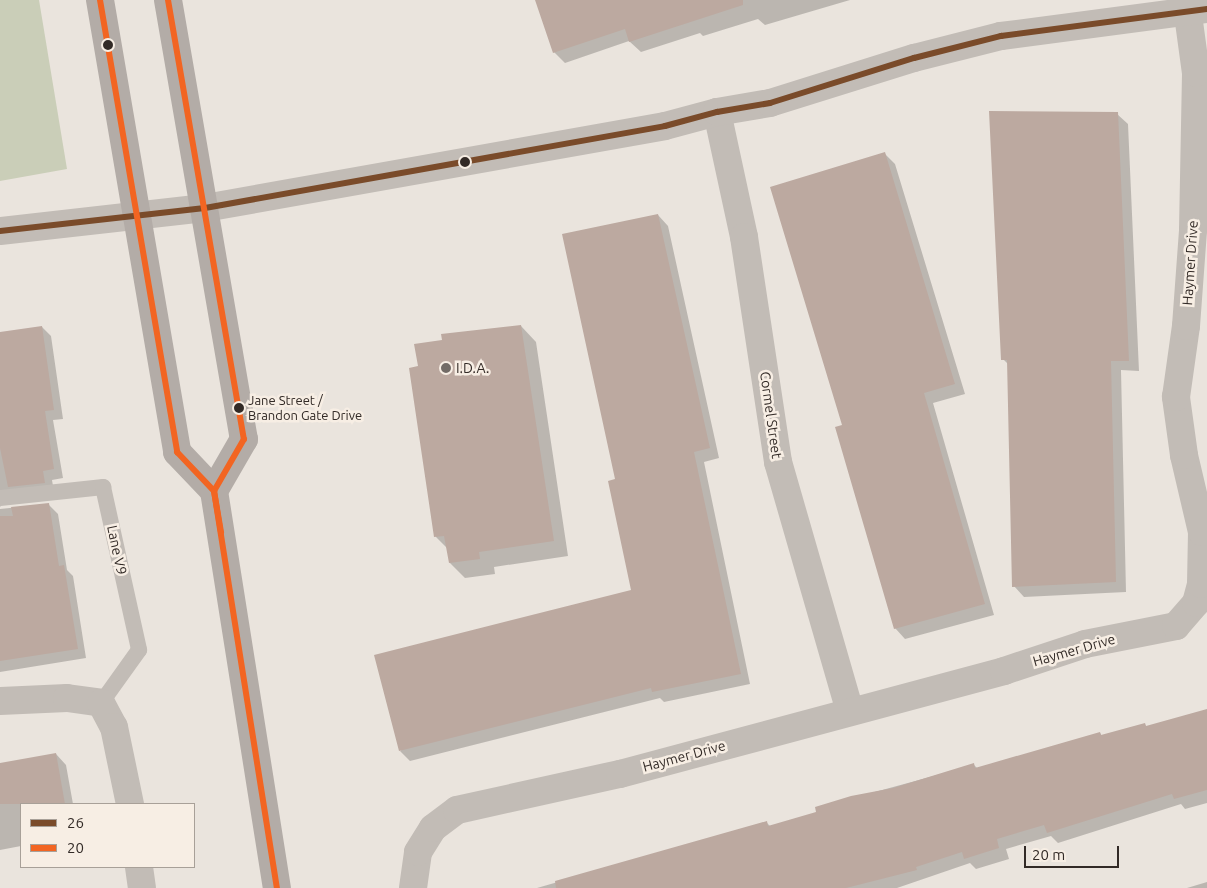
<!DOCTYPE html>
<html>
<head>
<meta charset="utf-8">
<style>
  body { margin:0 }
  #map { position:relative; width:1207px; height:888px; overflow:hidden; background:#eae4dd; font-family:Ubuntu,sans-serif }
  div>[style] { position:absolute }
  [style*='--x'] { left:calc(var(--x)*1px); top:calc(var(--y)*1px); width:calc(var(--w)*1px); rotate:calc(var(--a)*1deg) }
  .green>* { inset:0; background:#caceb8 }
  .shadow>* { inset:0; background:#0003 }
  .building>* { inset:0; background:#bca9a0 }
  .service>* { height:16px; margin:-8px; padding:0 8px; transform-origin:8px; border-radius:8px; background:#c2bcb6 }
  .minor>* { height:28px; margin:-14px; padding:0 14px; transform-origin:14px; border-radius:14px; background:#c2bcb6 }
  .tertiary>* { height:28px; margin:-14px; padding:0 14px; transform-origin:14px; border-radius:14px; background:#c2bcb6 }
  .secondary>* { height:28px; margin:-14px; padding:0 14px; transform-origin:14px; border-radius:14px; background:#b3aca7 }
  .bus-1>* { height:6px; margin:-3px; padding:0 3px; transform-origin:3px; border-radius:3px; background:#7a4b2a }
  .bus-2>* { height:6px; margin:-3px; padding:0 3px; transform-origin:3px; border-radius:3px; background:#f26522 }
  .dots>* { width:14px; height:14px; translate:-50% -50%; box-sizing:border-box; border:2px solid #f7eee4; border-radius:50% }
  span { translate:-50% -50%; white-space:nowrap; text-align:center; line-height:1.15; -webkit-text-stroke:5px #f7eee4; paint-order:stroke }
  .bus-label { font-size:13px; color:#322a26 }
  .left { translate:0 -50%; text-align:left }
  .street-label { font-size:14px; color:#322a26 }
  .poi-label { font-size:14px; color:#322a26 }
  .legend { position:absolute; left:20px; top:803px; width:175px; height:65px; box-sizing:border-box; background:#f7eee4; border:1px solid #a8a098; margin:0; padding:6px 9px; list-style:none; font-size:15px; color:#322a26 }
  .legend li { display:flex; align-items:center; gap:10px; height:25px }
  .legend b { width:25px; border:1px solid #a8a098 }
  .scale { position:absolute; left:1024px; top:846px; width:95px; height:22px; box-sizing:border-box; border:2px solid #322a26; border-top:0; padding-left:6px; font-size:15px; line-height:18px; white-space:nowrap; color:#322a26; -webkit-text-stroke:4px #f7eee4; paint-order:stroke }
</style>
</head>
<body>
<div id="map">
  <div class="green">
    <i style="clip-path:polygon(0 0,39px 0,67px 169px,0 181px)"></i>
  </div>
  <div class="shadow">
    <i style="clip-path:polygon(537px 0,850px 0,765px 25px,758px 19px,703px 36px,700px 33px,641px 52px,629px 41px,565px 63px,554px 52px)"></i>
    <i style="clip-path:polygon(1117px 114px,1128px 124px,1139px 371px,1121px 370px,1126px 592px,1024px 597px,1014px 586px,1009px 365px,1003px 359px)"></i>
    <i style="clip-path:polygon(884px 153px,895px 164px,965px 394px,933px 403px,994px 615px,905px 639px,895px 628px,843px 426px)"></i>
    <i style="clip-path:polygon(658px 215px,668px 226px,719px 458px,704px 462px,750px 684px,664px 702px,660px 698px,410px 761px,400px 751px,632px 591px,617px 480px)"></i>
    <i style="clip-path:polygon(521px 326px,536px 342px,568px 556px,494px 567px,495px 574px,465px 578px,450px 563px,448px 549px,436px 537px,419px 367px)"></i>
    <i style="clip-path:polygon(42px 327px,51px 336px,63px 419px,53px 420px,63px 478px,52px 480px,54px 492px,8px 497px,0 507px,0 333px)"></i>
    <i style="clip-path:polygon(48px 504px,58px 514px,67px 570px,73px 576px,86px 658px,0 672px,0 509px)"></i>
    <i style="clip-path:polygon(1207px 710px,1207px 803px,1185px 809px,1181px 804px,1058px 843px,1051px 836px,1006px 849px,1009px 859px,976px 869px,970px 863px,897px 888px,537px 888px,766px 822px,771px 827px,818px 813px,816px 808px,974px 765px,978px 769px,1100px 733px,1102px 736px,1144px 724px,1147px 727px)"></i>
    <i style="clip-path:polygon(56px 754px,66px 765px,73px 804px,21px 804px,21px 846px,0 850px,0 764px)"></i>
    <i style="clip-path:polygon(1207px 882px,1207px 888px,1187px 888px)"></i>
  </div>
  <div class="building">
    <i style="clip-path:polygon(535px 0,743px 0,743px 5px,629px 42px,625px 29px,553px 53px)"></i>
    <i style="clip-path:polygon(989px 111px,1118px 112px,1129px 361px,1111px 361px,1116px 582px,1012px 587px,1007px 360px,1001px 360px)"></i>
    <i style="clip-path:polygon(885px 152px,955px 384px,924px 393px,985px 604px,894px 629px,835px 427px,842px 425px,770px 187px)"></i>
    <i style="clip-path:polygon(658px 214px,710px 448px,694px 452px,741px 674px,652px 692px,651px 688px,399px 751px,374px 655px,631px 590px,608px 481px,615px 479px,562px 234px)"></i>
    <i style="clip-path:polygon(521px 325px,554px 541px,479px 552px,480px 559px,449px 563px,444px 536px,434px 537px,409px 368px,418px 366px,414px 344px,442px 340px,441px 334px)"></i>
    <i style="clip-path:polygon(42px 326px,54px 410px,45px 411px,54px 469px,43px 471px,45px 483px,8px 487px,0 448px,0 332px)"></i>
    <i style="clip-path:polygon(49px 503px,59px 566px,64px 565px,78px 649px,0 661px,0 516px,13px 516px,11px 507px)"></i>
    <i style="clip-path:polygon(1207px 709px,1207px 790px,1174px 799px,1172px 794px,1047px 833px,1044px 825px,997px 839px,999px 848px,964px 859px,962px 852px,916px 867px,917px 870px,846px 888px,556px 888px,555px 881px,767px 821px,768px 826px,816px 812px,815px 807px,851px 796px,893px 788px,974px 763px,975px 768px,1100px 732px,1101px 735px,1145px 723px,1146px 726px)"></i>
    <i style="clip-path:polygon(56px 753px,65px 804px,0 804px,0 763px)"></i>
  </div>
  <div class="service">
    <i style="--x:0;--y:498;--w:104;--a:-6.1"></i>
    <i style="--x:103;--y:487;--w:167;--a:77.5"></i>
    <i style="--x:139;--y:650;--w:65;--a:125.6"></i>
  </div>
  <div class="minor">
    <i style="--x:717;--y:112;--w:128;--a:77.8"></i>
    <i style="--x:744;--y:237;--w:228;--a:81.4"></i>
    <i style="--x:778;--y:462;--w:259;--a:73.9"></i>
    <i style="--x:0;--y:701;--w:67;--a:-2.6"></i>
    <i style="--x:67;--y:698;--w:34;--a:8"></i>
    <i style="--x:101;--y:703;--w:27;--a:62"></i>
    <i style="--x:114;--y:727;--w:79;--a:78.3"></i>
    <i style="--x:139;--y:867;--w:21;--a:82"></i>
    <i style="--x:413;--y:888;--w:36;--a:-82"></i>
    <i style="--x:418;--y:852;--w:28;--a:-58"></i>
    <i style="--x:433;--y:828;--w:30;--a:-37"></i>
    <i style="--x:457;--y:810;--w:167;--a:-12.5"></i>
    <i style="--x:620;--y:774;--w:398;--a:-15"></i>
    <i style="--x:1004;--y:671;--w:85;--a:-18.4"></i>
    <i style="--x:1085;--y:644;--w:93;--a:-11.2"></i>
    <i style="--x:1176;--y:626;--w:30;--a:-49"></i>
    <i style="--x:1196;--y:603;--w:20;--a:-75"></i>
    <i style="--x:1201;--y:584;--w:52;--a:-88.9"></i>
    <i style="--x:1202;--y:532;--w:79;--a:-103.2"></i>
    <i style="--x:1184;--y:455;--w:59;--a:-97.9"></i>
    <i style="--x:1176;--y:397;--w:72;--a:-82"></i>
    <i style="--x:1186;--y:326;--w:96;--a:-85.8"></i>
    <i style="--x:1193;--y:230;--w:157;--a:-88.9"></i>
    <i style="--x:1196;--y:73;--w:74;--a:-97.8"></i>
  </div>
  <div class="tertiary">
    <i style="--x:0;--y:231;--w:206;--a:-6.4"></i>
    <i style="--x:205;--y:208;--w:467;--a:-10.1"></i>
    <i style="--x:665;--y:126;--w:54;--a:-15.1"></i>
    <i style="--x:717;--y:112;--w:54;--a:-9.6"></i>
    <i style="--x:770;--y:103;--w:151;--a:-17.4"></i>
    <i style="--x:914;--y:58;--w:90;--a:-14.2"></i>
    <i style="--x:1001;--y:36;--w:208;--a:-7.5"></i>
  </div>
  <div class="secondary">
    <i style="--x:100;--y:0;--w:459;--a:80.3"></i>
    <i style="--x:177;--y:452;--w:54;--a:46.5"></i>
    <i style="--x:214;--y:491;--w:402;--a:81"></i>
    <i style="--x:168;--y:0;--w:446;--a:80.2"></i>
    <i style="--x:244;--y:439;--w:60;--a:120"></i>
  </div>
  <div class="bus-1">
    <i style="--x:0;--y:231;--w:206;--a:-6.4"></i>
    <i style="--x:205;--y:208;--w:467;--a:-10.1"></i>
    <i style="--x:665;--y:126;--w:54;--a:-15.1"></i>
    <i style="--x:717;--y:112;--w:54;--a:-9.6"></i>
    <i style="--x:770;--y:103;--w:151;--a:-17.4"></i>
    <i style="--x:914;--y:58;--w:90;--a:-14.2"></i>
    <i style="--x:1001;--y:36;--w:208;--a:-7.5"></i>
  </div>
  <div class="bus-2">
    <i style="--x:100;--y:0;--w:459;--a:80.3"></i>
    <i style="--x:177;--y:452;--w:54;--a:46.5"></i>
    <i style="--x:214;--y:491;--w:402;--a:81"></i>
    <i style="--x:168;--y:0;--w:446;--a:80.2"></i>
    <i style="--x:244;--y:439;--w:60;--a:120"></i>
    <i style="--x:214;--y:491;--w:42;--a:80.3"></i>
  </div>
  <div class="dots">
    <i style="left:108px;top:45px;background:#322a26"></i>
    <i style="left:465px;top:162px;background:#322a26"></i>
    <i style="left:446px;top:368px;background:#726b66"></i>
    <i style="left:239px;top:408px;background:#322a26"></i>
  </div>
  <div class="bus-label">
    <span class="left" style="left:248px;top:408px">Jane Street /<br>Brandon Gate Drive</span>
  </div>
  <div class="street-label">
    <span style="left:1190px;top:263px;rotate:-86deg">Haymer Drive</span>
    <span style="left:771px;top:415px;rotate:82deg">Cormel Street</span>
    <span style="left:117px;top:550px;rotate:78deg">Lane V9</span>
    <span style="left:1074px;top:650px;rotate:-16deg">Haymer Drive</span>
    <span style="left:684px;top:756px;rotate:-15deg">Haymer Drive</span>
  </div>
  <div class="poi-label">
    <span class="left" style="left:456px;top:368px">I.D.A.</span>
  </div>
  <ul class="legend">
  <li><b style="height:6px;background:#7a4b2a"></b>26</li>
  <li><b style="height:6px;background:#f26522"></b>20</li>
  </ul>
  <div class="scale">20 m</div>
</div>
</body>
</html>
